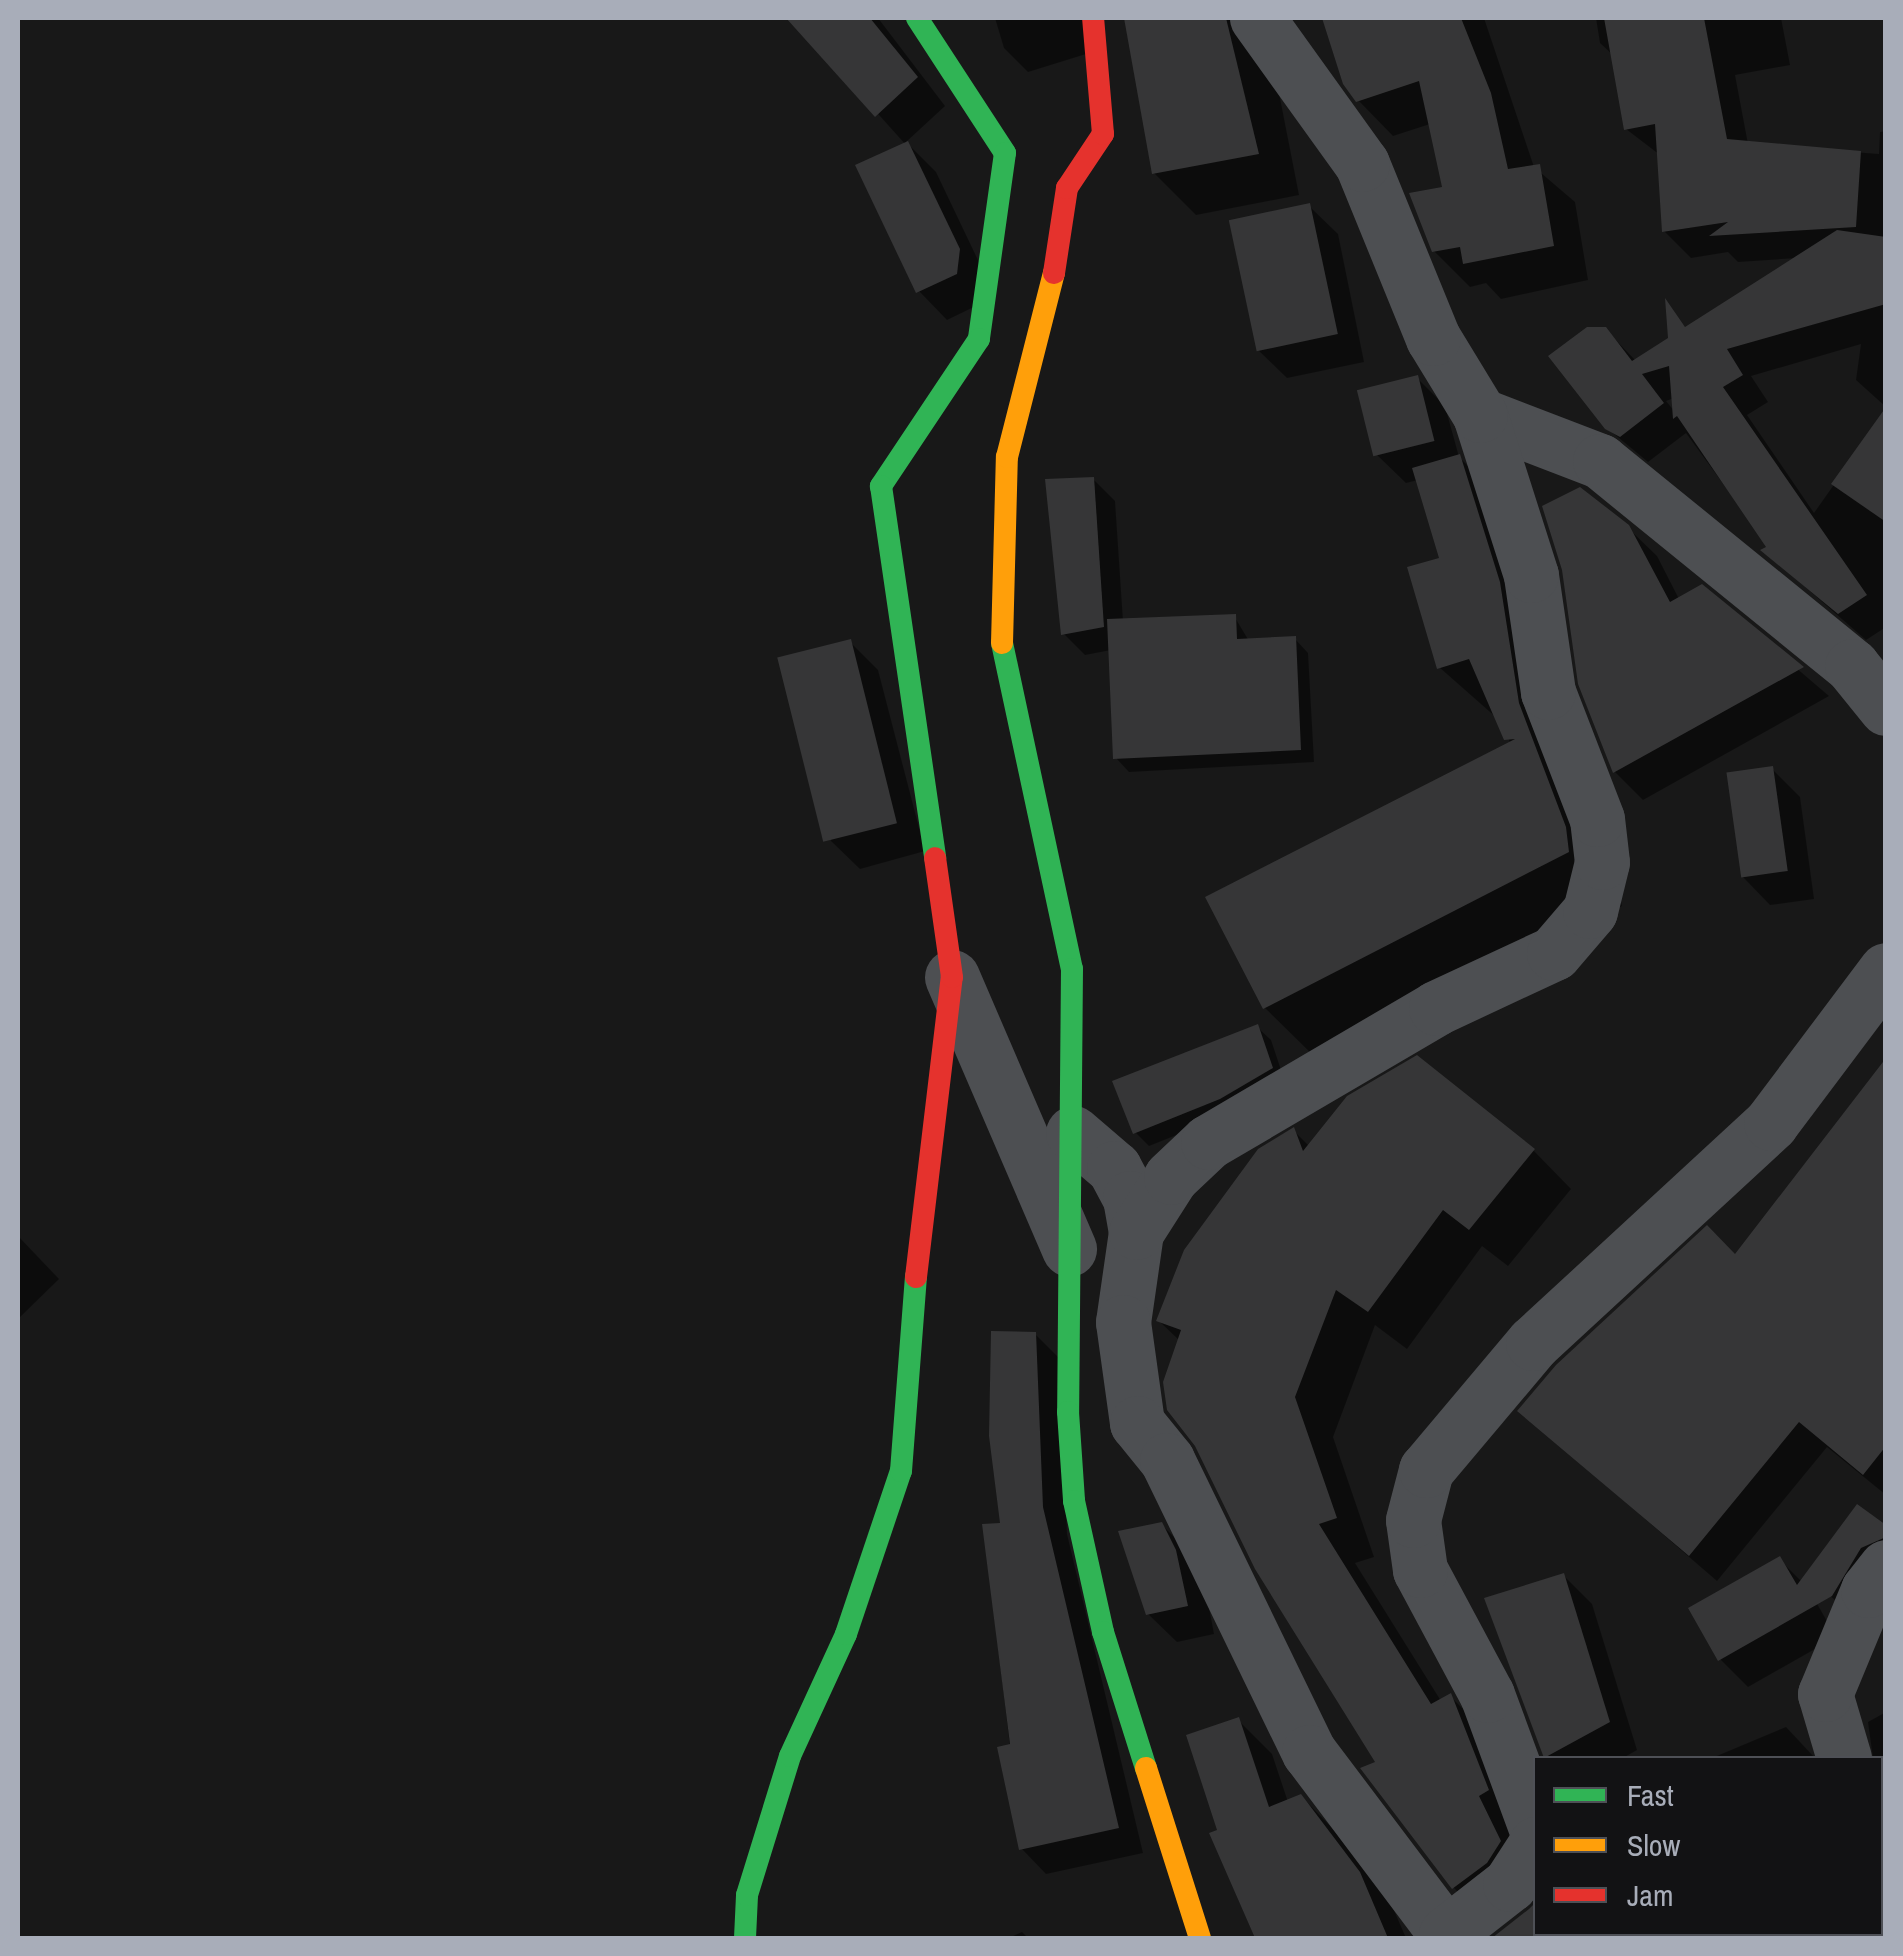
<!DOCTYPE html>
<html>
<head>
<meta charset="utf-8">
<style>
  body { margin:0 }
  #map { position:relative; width:1903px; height:1956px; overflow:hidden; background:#181818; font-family:"Archivo Narrow",sans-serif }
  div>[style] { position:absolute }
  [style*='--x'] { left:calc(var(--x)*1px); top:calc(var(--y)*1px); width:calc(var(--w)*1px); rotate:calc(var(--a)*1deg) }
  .shadow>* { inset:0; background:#0007 }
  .building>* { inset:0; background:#363637; transform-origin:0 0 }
  .street>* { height:55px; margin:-27.5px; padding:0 27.5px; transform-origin:27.5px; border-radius:27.5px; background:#4d4f52 }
  .fast>* { height:22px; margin:-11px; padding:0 11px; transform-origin:11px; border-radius:11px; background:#30b455 }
  .slow>* { height:22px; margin:-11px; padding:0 11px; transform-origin:11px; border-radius:11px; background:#ff9f0a }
  .jam>* { height:22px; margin:-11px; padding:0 11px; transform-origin:11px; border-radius:11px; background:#e5322d }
  span { translate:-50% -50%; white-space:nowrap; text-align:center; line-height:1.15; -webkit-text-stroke:8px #121214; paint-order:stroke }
  .frame { position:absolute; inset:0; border:20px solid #a8adb9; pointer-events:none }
  .legend { position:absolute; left:1533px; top:1756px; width:350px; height:180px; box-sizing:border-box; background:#121214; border:2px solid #4e5056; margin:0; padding:12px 18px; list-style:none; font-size:30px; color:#a8adb9 }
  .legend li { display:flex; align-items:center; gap:20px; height:50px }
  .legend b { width:50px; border:2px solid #4e5056 }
</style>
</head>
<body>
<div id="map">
  <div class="shadow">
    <i style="clip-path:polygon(792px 18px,878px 18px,945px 106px,906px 142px,936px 172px,987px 279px,984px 302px,947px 320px,919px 291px,906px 145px)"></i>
    <i style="clip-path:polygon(995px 18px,1104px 18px,1086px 54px,1028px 72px,1004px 48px)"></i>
    <i style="clip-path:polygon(1132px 18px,1243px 18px,1278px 88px,1299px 195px,1196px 215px,1154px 173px)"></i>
    <i style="clip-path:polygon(1324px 18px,1484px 18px,1534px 167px,1575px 202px,1588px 280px,1501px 299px,1486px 283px,1470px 287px,1434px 251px,1444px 189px,1430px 124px,1393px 136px,1358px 100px,1345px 83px)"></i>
    <i style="clip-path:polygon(evenodd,1596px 18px,1781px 18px,1790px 65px,1735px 75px,1748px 144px,1879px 154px,1880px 132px,1886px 131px,1886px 407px,1856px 380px,1861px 344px,1751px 376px,1768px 402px,1747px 415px,1814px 513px,1864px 442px,1886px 457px,1886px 627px,1866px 640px,1764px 551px,1770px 548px,1686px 433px,1648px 462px,1607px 428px,1605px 329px,1636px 361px,1670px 339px,1669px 311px,1687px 329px,1797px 258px,1738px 262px,1728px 252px,1691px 258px,1664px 231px,1660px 155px,1626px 129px,1614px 56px,1600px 43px,1596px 18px,1674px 398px,1675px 412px,1666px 401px,1674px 398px)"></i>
    <i style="clip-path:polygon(1309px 206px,1338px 234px,1364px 362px,1287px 378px,1258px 350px)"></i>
    <i style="clip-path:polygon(1417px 378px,1445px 406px,1459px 457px,1513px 511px,1622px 906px,1319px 1061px,1265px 1008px,1208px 898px,1511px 744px,1498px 719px,1439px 667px,1442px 560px,1418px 480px,1406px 483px,1377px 455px)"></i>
    <i style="clip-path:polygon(1093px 479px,1115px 501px,1123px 621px,1234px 616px,1249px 641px,1295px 639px,1308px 653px,1314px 762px,1129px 772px,1116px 758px,1111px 650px,1085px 655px,1063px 633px)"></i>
    <i style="clip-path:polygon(1627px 527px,1657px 556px,1679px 599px,1701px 587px,1829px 696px,1643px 800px,1615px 772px,1581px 683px)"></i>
    <i style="clip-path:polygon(850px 642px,878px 670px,925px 851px,860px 869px,831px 841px)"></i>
    <i style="clip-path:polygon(1772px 769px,1800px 797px,1814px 899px,1770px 905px,1742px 876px)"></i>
    <i style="clip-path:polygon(1257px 1027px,1271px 1040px,1285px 1082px,1234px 1112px,1149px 1146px,1135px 1132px)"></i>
    <i style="clip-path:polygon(1294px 1131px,1310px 1147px,1533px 1150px,1571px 1189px,1508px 1266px,1482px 1246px,1407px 1349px,1375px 1325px,1333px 1437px,1374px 1557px,1355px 1563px,1441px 1701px,1450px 1696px,1488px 1734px,1526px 1829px,1492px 1926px,1454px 1888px,1364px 1769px,1378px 1763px,1180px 1341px,1159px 1321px)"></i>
    <i style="clip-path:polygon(18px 1236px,59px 1279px,18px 1319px)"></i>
    <i style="clip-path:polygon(1736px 1258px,1886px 1345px,1886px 1495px,1827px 1447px,1717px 1581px,1520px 1411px)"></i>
    <i style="clip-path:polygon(1035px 1334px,1060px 1359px,1067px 1534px,1143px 1853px,1046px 1874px,1022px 1849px,984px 1526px,1003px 1525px)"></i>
    <i style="clip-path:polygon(1162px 1525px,1190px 1553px,1204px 1581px,1214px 1634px,1177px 1642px,1148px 1614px)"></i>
    <i style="clip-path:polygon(1886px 1526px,1886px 1578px,1858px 1618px,1806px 1577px)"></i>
    <i style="clip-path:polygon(1780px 1560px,1808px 1588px,1836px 1637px,1748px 1687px,1720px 1659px)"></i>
    <i style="clip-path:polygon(1564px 1576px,1592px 1604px,1637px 1750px,1623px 1758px,1546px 1758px,1488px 1599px)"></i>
    <i style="clip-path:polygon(1886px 1712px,1886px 1779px,1880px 1758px,1873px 1758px,1868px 1722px)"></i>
    <i style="clip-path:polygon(1238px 1720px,1272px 1754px,1288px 1802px,1301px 1796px,1334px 1830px,1393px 1908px,1406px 1938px,1258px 1938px,1213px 1834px,1220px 1831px)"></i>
    <i style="clip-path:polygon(1786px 1727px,1815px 1758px,1712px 1758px)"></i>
    <i style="clip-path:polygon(1536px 1905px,1536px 1934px,1598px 1938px,1495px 1938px)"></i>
    <i style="clip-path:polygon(1022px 1932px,1028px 1938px,1009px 1938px)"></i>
  </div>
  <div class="building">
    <i style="clip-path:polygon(786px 18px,870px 18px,918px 77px,875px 117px)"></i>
    <i style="clip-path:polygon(1124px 18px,1226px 18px,1259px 154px,1152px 174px)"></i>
    <i style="clip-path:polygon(1322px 18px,1461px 18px,1491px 93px,1508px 169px,1540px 164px,1554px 246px,1463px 264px,1460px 247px,1432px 252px,1409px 193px,1442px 187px,1419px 81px,1356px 102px,1343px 84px)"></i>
    <i style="clip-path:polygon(1604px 18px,1704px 18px,1727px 139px,1861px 151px,1856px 227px,1709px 236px,1728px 222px,1662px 232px,1655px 124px,1624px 130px)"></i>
    <i style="clip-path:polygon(908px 141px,960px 249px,957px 274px,916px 293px,855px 165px)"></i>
    <i style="left:1310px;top:203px;width:134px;height:83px;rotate:78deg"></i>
    <i style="clip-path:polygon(1837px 230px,1886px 237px,1886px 304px,1727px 349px,1743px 375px,1723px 387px,1867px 595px,1838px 614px,1760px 550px,1766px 547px,1677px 416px,1673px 419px,1669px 366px,1642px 374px,1664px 403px,1620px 437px,1605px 429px,1548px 356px,1587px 327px,1606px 327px,1632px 361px,1668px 338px,1665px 298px,1685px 327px)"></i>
    <i style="left:1418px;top:375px;width:68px;height:63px;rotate:76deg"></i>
    <i style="clip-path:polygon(1886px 407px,1886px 522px,1831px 484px)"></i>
    <i style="clip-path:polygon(1460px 454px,1500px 582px,1519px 703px,1566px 827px,1569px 852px,1263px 1009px,1205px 897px,1515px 739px,1504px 740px,1469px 659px,1437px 669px,1407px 567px,1439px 558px,1412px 468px)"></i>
    <i style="clip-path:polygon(1094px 477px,1104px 627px,1061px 635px,1045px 479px)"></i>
    <i style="clip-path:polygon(1580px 487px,1629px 525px,1670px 602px,1702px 584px,1804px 667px,1613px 773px,1578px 684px,1562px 570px,1542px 506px)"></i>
    <i style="clip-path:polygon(1236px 614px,1237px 639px,1296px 636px,1301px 750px,1113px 759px,1107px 619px)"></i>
    <i style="left:851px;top:639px;width:190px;height:76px;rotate:76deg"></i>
    <i style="left:1773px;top:766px;width:106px;height:47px;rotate:82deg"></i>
    <i style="clip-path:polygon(1258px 1024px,1273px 1068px,1220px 1099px,1133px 1134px,1112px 1081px)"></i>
    <i style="clip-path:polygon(1417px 1055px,1535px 1149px,1469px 1230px,1443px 1210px,1368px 1312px,1336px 1290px,1295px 1397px,1337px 1518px,1319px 1524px,1431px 1704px,1451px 1693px,1489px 1790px,1479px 1796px,1501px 1841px,1487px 1863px,1452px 1889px,1360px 1768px,1375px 1762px,1255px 1569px,1195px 1446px,1167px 1410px,1163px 1382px,1181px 1330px,1156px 1321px,1184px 1250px,1258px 1149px,1294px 1127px,1303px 1151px,1347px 1096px)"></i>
    <i style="clip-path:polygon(1886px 1058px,1886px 1446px,1863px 1475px,1799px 1422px,1689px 1556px,1517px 1411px,1556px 1365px,1707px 1225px,1735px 1254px)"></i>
    <i style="clip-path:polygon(991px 1331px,1036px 1332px,1043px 1507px,1119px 1828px,1019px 1850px,997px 1747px,1010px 1744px,982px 1524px,1000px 1523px,989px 1436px)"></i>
    <i style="clip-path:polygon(1857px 1504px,1886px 1525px,1886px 1537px,1861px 1548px,1832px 1596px,1718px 1661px,1688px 1608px,1780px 1556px,1797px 1585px)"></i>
    <i style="clip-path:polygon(1162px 1522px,1176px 1550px,1188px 1606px,1146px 1615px,1118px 1531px)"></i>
    <i style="clip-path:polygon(1564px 1573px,1610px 1722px,1544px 1758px,1484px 1598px)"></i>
    <i style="clip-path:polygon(1239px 1717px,1269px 1807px,1301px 1794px,1360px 1872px,1388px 1938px,1255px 1938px,1209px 1833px,1217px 1830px,1186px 1735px)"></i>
    <i style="clip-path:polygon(1536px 1902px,1536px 1938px,1492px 1938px,1529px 1909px)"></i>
  </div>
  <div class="street">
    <i style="--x:1480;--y:415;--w:129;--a:21"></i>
    <i style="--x:1600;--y:461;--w:325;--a:39.1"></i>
    <i style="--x:1852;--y:666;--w:54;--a:51"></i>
    <i style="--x:952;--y:977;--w:296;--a:66.7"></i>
    <i style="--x:1073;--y:1133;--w:54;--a:40.5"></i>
    <i style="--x:1114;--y:1168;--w:34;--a:62"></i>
    <i style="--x:1130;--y:1198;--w:35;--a:80"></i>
    <i style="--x:1136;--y:1232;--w:91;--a:98.2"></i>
    <i style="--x:1123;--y:1322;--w:102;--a:82.1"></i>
    <i style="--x:1137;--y:1423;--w:48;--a:51"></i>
    <i style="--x:1167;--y:1460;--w:325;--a:64.1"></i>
    <i style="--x:1309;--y:1752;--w:233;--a:53"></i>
    <i style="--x:1136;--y:1232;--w:65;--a:-57.5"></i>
    <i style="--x:1171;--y:1177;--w:51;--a:-43.4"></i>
    <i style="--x:1208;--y:1142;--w:264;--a:-30.4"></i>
    <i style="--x:1436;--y:1008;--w:130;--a:-25"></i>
    <i style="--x:1554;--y:953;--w:55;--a:-49.4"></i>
    <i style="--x:1590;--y:911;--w:50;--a:-76.2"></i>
    <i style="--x:1602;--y:862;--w:43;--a:-96.6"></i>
    <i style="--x:1597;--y:819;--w:136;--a:-111.1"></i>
    <i style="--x:1548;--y:692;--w:118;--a:-98.3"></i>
    <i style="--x:1531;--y:575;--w:168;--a:-107.7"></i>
    <i style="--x:1480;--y:415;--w:90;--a:-121.4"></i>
    <i style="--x:1433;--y:338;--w:188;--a:-112.2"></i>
    <i style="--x:1362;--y:164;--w:180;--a:-125.7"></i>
    <i style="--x:1844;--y:1758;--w:67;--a:-106.5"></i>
    <i style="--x:1825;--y:1694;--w:113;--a:-67.5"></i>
    <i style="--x:1868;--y:1590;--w:29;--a:-52"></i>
    <i style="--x:1536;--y:1828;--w:142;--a:-110.2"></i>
    <i style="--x:1487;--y:1695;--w:142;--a:-118.2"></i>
    <i style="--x:1420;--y:1570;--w:50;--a:-98"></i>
    <i style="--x:1413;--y:1520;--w:52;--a:-75.4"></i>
    <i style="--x:1426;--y:1470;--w:166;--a:-49.9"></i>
    <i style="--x:1533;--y:1343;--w:324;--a:-42.7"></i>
    <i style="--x:1771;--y:1123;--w:191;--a:-53.1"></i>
    <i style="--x:1880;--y:1848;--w:8;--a:40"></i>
    <i style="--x:1446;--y:1934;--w:81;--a:-38"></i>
    <i style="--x:1510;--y:1884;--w:48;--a:-57"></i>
  </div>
  <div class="fast">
    <i style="--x:917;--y:18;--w:161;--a:56.9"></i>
    <i style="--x:1005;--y:153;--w:188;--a:98"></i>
    <i style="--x:979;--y:339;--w:177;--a:123.7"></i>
    <i style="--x:881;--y:486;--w:376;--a:81.7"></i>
    <i style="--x:1002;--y:643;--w:333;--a:77.9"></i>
    <i style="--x:1072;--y:969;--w:443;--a:90.5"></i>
    <i style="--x:1068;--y:1412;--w:89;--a:86.1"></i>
    <i style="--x:1074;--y:1501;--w:134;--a:77.5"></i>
    <i style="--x:1103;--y:1632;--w:143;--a:72.5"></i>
    <i style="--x:745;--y:1938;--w:43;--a:-87.3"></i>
    <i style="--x:747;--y:1895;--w:145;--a:-72.8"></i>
    <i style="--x:790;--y:1756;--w:134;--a:-65.3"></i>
    <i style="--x:846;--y:1634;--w:172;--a:-71.4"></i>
    <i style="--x:901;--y:1471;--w:195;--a:-85.6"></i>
  </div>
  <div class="slow">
    <i style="--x:1002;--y:643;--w:186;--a:-88.5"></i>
    <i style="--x:1007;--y:457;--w:190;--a:-75.7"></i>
    <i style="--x:1146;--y:1768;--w:178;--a:72.4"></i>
  </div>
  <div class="jam">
    <i style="--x:1054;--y:273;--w:86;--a:-81.3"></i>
    <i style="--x:1067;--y:188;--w:65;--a:-56.3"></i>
    <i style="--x:1103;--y:134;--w:116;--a:-94.9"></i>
    <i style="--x:916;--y:1277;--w:302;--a:-83.2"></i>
    <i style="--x:952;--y:977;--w:120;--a:-98.1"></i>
  </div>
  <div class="frame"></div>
  <ul class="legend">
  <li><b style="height:12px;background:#30b455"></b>Fast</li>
  <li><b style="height:12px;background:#ff9f0a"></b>Slow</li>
  <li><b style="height:12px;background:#e5322d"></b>Jam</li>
  </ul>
</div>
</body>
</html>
